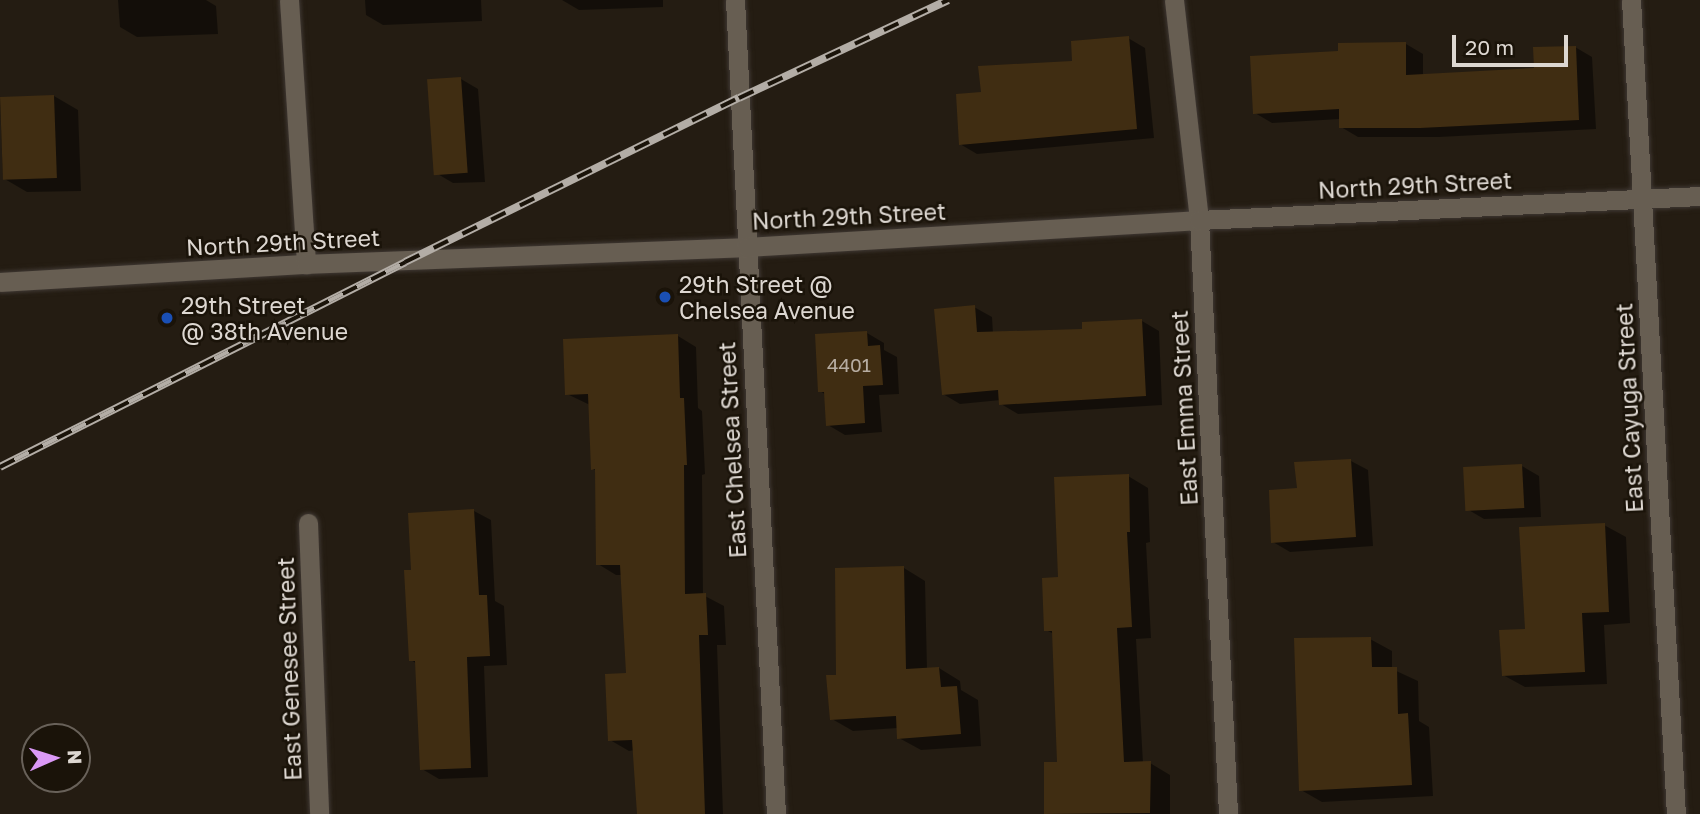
<!DOCTYPE html>
<html>
<head>
<meta charset="utf-8">
<style>
  body { margin:0 }
  #map { position:relative; width:1700px; height:814px; overflow:hidden; background:#241c12; font-family:"Golos Text",sans-serif }
  div>[style] { position:absolute }
  [style*='--x'] { left:calc(var(--x)*1px); top:calc(var(--y)*1px); width:calc(var(--w)*1px); rotate:calc(var(--a)*1deg) }
  .shadow>* { inset:0; background:#0007 }
  .building>* { inset:0; background:#402d12; transform-origin:0 0 }
  .roads { filter:drop-shadow(0 0 2px #3f3833) drop-shadow(0 0 2px #3f3833) }
  .minor>* { height:19px; margin:-9.5px; padding:0 9.5px; transform-origin:9.5px; border-radius:9.5px; background:#675e52 }
  .rail>* { height:8px; margin-top:-4px; transform-origin:0; background:repeating-linear-gradient(90deg,#1a1309 0 16px,#b3ada6 0 32px); box-sizing:border-box; border-block:2px solid #b3ada6 }
  .dots>* { width:19px; height:19px; translate:-50% -50%; box-sizing:border-box; border:4px solid #1a1309; border-radius:50% }
  span { translate:-50% -50%; white-space:nowrap; text-align:center; line-height:1.15; -webkit-text-stroke:5px #1a1309; paint-order:stroke }
  .number-label { font-size:19px; color:#b6aca1 }
  .number-label span { -webkit-text-stroke-width:0 }
  .street-label { font-size:23px; color:#ddd7d1 }
  .poi-label { font-size:23px; color:#ddd7d1 }
  .left { translate:0 -50%; text-align:left }
  .north { position:absolute; left:21px; top:723px; width:70px; height:70px; box-sizing:border-box; background:#1a1309; border:2px solid #686159; border-radius:50%; rotate:87deg; font-size:19px; font-weight:700; line-height:28px; text-align:center; color:#ddd7d1 }
  .north::after { content:''; display:block; margin:auto; width:24px; height:32px; background:#db99f6; clip-path:polygon(50% 0,100% 100%,50% 72%,0 100%) }
  .scale { position:absolute; left:1452px; top:35px; width:116px; height:32px; box-sizing:border-box; border:4px solid #ddd7d1; border-top:0; padding-left:9px; font-size:21px; line-height:24px; white-space:nowrap; color:#ddd7d1; -webkit-text-stroke:5px #1a1309; paint-order:stroke }
</style>
</head>
<body>
<div id="map">
  <div class="shadow">
    <i style="clip-path:polygon(118px 0,206px 0,216px 6px,218px 34px,137px 37px,120px 27px)"></i>
    <i style="clip-path:polygon(365px 0,481px 0,482px 21px,383px 25px,366px 15px)"></i>
    <i style="clip-path:polygon(562px 0,663px 0,663px 7px,579px 10px)"></i>
    <i style="clip-path:polygon(1128px 38px,1145px 48px,1154px 138px,977px 154px,960px 144px,983px 94px,1074px 63px)"></i>
    <i style="clip-path:polygon(1406px 44px,1423px 54px,1423px 76px,1536px 70px,1575px 47px,1592px 57px,1596px 129px,1439px 137px,1358px 137px,1341px 127px,1340px 119px,1272px 123px,1255px 113px,1340px 53px)"></i>
    <i style="clip-path:polygon(461px 79px,478px 89px,485px 182px,453px 183px,436px 173px)"></i>
    <i style="clip-path:polygon(54px 96px,78px 110px,81px 191px,27px 192px,3px 178px,0 99px)"></i>
    <i style="clip-path:polygon(974px 307px,992px 317px,993px 334px,1084px 330px,1142px 321px,1159px 331px,1162px 405px,1018px 414px,1001px 404px,1001px 400px,960px 404px,943px 394px)"></i>
    <i style="clip-path:polygon(867px 333px,884px 343px,884px 350px,897px 357px,899px 394px,879px 395px,882px 432px,845px 435px,828px 425px,826px 395px,820px 391px)"></i>
    <i style="clip-path:polygon(678px 336px,696px 347px,698px 408px,702px 411px,705px 474px,702px 475px,703px 595px,724px 606px,726px 645px,717px 645px,723px 814px,639px 814px,635px 750px,629px 751px,610px 740px,628px 675px,622px 575px,616px 575px,598px 564px,597px 471px,593px 469px,590px 405px,567px 394px)"></i>
    <i style="clip-path:polygon(1351px 461px,1368px 470px,1373px 546px,1290px 552px,1273px 542px,1299px 490px)"></i>
    <i style="clip-path:polygon(1522px 466px,1539px 476px,1541px 517px,1484px 519px,1467px 509px)"></i>
    <i style="clip-path:polygon(1128px 476px,1148px 488px,1150px 542px,1146px 543px,1151px 638px,1136px 639px,1143px 763px,1150px 763px,1170px 775px,1170px 814px,1046px 814px,1046px 764px,1059px 764px,1054px 634px,1046px 630px,1060px 579px)"></i>
    <i style="clip-path:polygon(474px 511px,491px 520px,495px 601px,504px 606px,507px 665px,484px 666px,488px 777px,439px 779px,422px 769px,417px 664px,411px 660px,413px 571px)"></i>
    <i style="clip-path:polygon(1604px 525px,1626px 537px,1630px 623px,1604px 625px,1607px 684px,1525px 687px,1503px 675px,1527px 631px)"></i>
    <i style="clip-path:polygon(904px 568px,925px 581px,927px 669px,939px 668px,960px 681px,961px 690px,978px 700px,981px 746px,921px 750px,899px 738px,898px 728px,853px 731px,832px 719px,838px 676px)"></i>
    <i style="clip-path:polygon(1370px 639px,1392px 651px,1392px 669px,1418px 681px,1419px 721px,1429px 727px,1433px 796px,1322px 802px,1301px 790px)"></i>
  </div>
  <div class="building">
    <i style="clip-path:polygon(1129px 36px,1137px 129px,959px 145px,956px 94px,981px 92px,978px 66px,1072px 61px,1071px 41px)"></i>
    <i style="clip-path:polygon(1406px 42px,1406px 75px,1534px 68px,1533px 47px,1576px 46px,1579px 120px,1420px 128px,1339px 128px,1339px 109px,1253px 114px,1250px 56px,1338px 51px,1338px 43px)"></i>
    <i style="left:461px;top:77px;width:96px;height:34px;rotate:86deg"></i>
    <i style="left:54px;top:95px;width:83px;height:54px;rotate:88deg"></i>
    <i style="clip-path:polygon(975px 305px,977px 332px,1082px 329px,1082px 322px,1142px 319px,1146px 396px,999px 405px,998px 390px,942px 395px,934px 309px)"></i>
    <i style="clip-path:polygon(867px 331px,868px 346px,880px 345px,883px 385px,863px 386px,865px 423px,826px 426px,824px 392px,818px 392px,815px 334px)"></i>
    <i style="clip-path:polygon(678px 334px,680px 398px,684px 398px,687px 465px,684px 465px,685px 594px,706px 593px,708px 635px,699px 635px,705px 814px,637px 814px,632px 740px,608px 741px,605px 674px,626px 673px,620px 565px,596px 565px,595px 469px,591px 470px,588px 394px,565px 395px,563px 339px)"></i>
    <i style="clip-path:polygon(1351px 459px,1356px 537px,1271px 543px,1269px 490px,1297px 488px,1294px 462px)"></i>
    <i style="left:1522px;top:464px;width:44px;height:59px;rotate:87deg"></i>
    <i style="clip-path:polygon(1129px 474px,1130px 532px,1127px 532px,1132px 627px,1117px 628px,1124px 762px,1151px 761px,1150px 813px,1044px 814px,1044px 762px,1057px 762px,1052px 631px,1044px 631px,1042px 578px,1058px 577px,1054px 477px)"></i>
    <i style="clip-path:polygon(474px 509px,479px 595px,487px 595px,490px 656px,467px 657px,471px 768px,420px 770px,415px 661px,409px 661px,404px 570px,411px 570px,408px 513px)"></i>
    <i style="clip-path:polygon(1605px 523px,1609px 612px,1582px 613px,1585px 672px,1502px 676px,1499px 630px,1525px 629px,1519px 527px)"></i>
    <i style="clip-path:polygon(904px 566px,906px 669px,939px 667px,941px 687px,957px 686px,961px 734px,897px 739px,896px 716px,830px 720px,826px 675px,836px 675px,835px 568px)"></i>
    <i style="clip-path:polygon(1371px 637px,1372px 667px,1397px 667px,1398px 714px,1408px 713px,1412px 785px,1299px 791px,1294px 638px)"></i>
  </div>
  <div class="roads">
    <div class="minor">
      <i style="--x:289;--y:0;--w:265;--a:86.3"></i>
      <i style="--x:735;--y:0;--w:815;--a:87.12"></i>
      <i style="--x:1174;--y:0;--w:221;--a:83.5"></i>
      <i style="--x:1199;--y:220;--w:595;--a:87.2"></i>
      <i style="--x:1631;--y:0;--w:815;--a:86.84"></i>
      <i style="--x:0;--y:282;--w:307;--a:-3.4"></i>
      <i style="--x:306;--y:264;--w:441;--a:-2.2"></i>
      <i style="--x:747;--y:247;--w:453;--a:-3.4"></i>
      <i style="--x:1199;--y:220;--w:502;--a:-2.74"></i>
      <i style="--x:308;--y:523;--w:291;--a:87.8"></i>
    </div>
  </div>
  <div class="rail">
    <i style="--x:0;--y:467;--w:454;--a:-26.8"></i>
    <i style="--x:405;--y:262;--w:372;--a:-26.2"></i>
    <i style="--x:739;--y:98;--w:231;--a:-25.1"></i>
  </div>
  <div class="dots">
    <i style="left:665px;top:297px;background:#1a4fb4"></i>
    <i style="left:167px;top:318px;background:#1a4fb4"></i>
  </div>
  <div class="number-label">
    <span style="left:849px;top:365px">4401</span>
  </div>
  <div class="street-label">
    <span style="left:1415px;top:185px;rotate:-3deg">North 29th Street</span>
    <span style="left:849px;top:216px;rotate:-3deg">North 29th Street</span>
    <span style="left:283px;top:242px;rotate:-3deg">North 29th Street</span>
    <span style="left:1184px;top:408px;rotate:-93deg">East Emma Street</span>
    <span style="left:1629px;top:408px;rotate:-93deg">East Cayuga Street</span>
    <span style="left:732px;top:450px;rotate:-93deg">East Chelsea Street</span>
    <span style="left:289px;top:669px;rotate:-92deg">East Genesee Street</span>
  </div>
  <div class="poi-label">
    <span class="left" style="left:679px;top:297px">29th Street @<br>Chelsea Avenue</span>
    <span class="left" style="left:181px;top:318px">29th Street<br>@ 38th Avenue</span>
  </div>
  <div class="north">N</div>
  <div class="scale">20 m</div>
</div>
</body>
</html>
